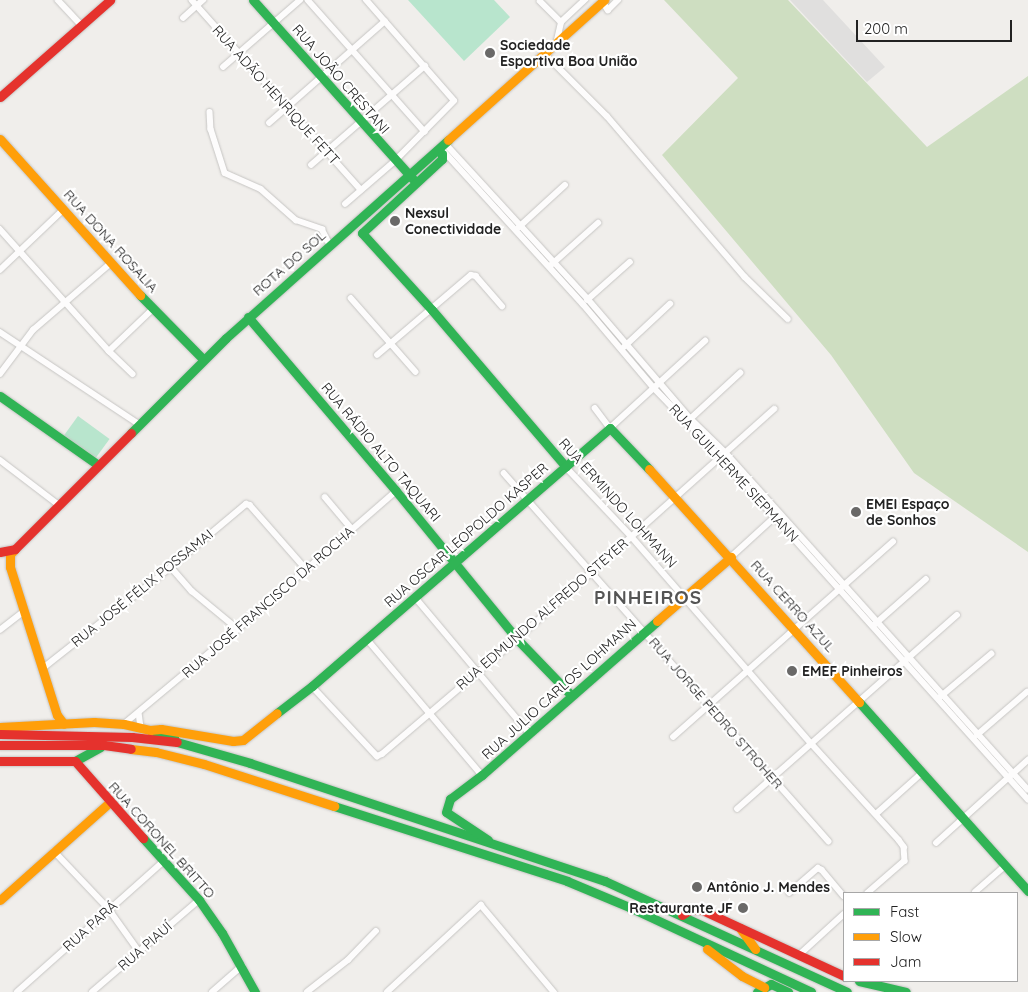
<!DOCTYPE html>
<html>
<head>
<meta charset="utf-8">
<style>
  body { margin:0 }
  #map { position:relative; width:1028px; height:992px; overflow:hidden; background:#f0eeeb; font-family:Quicksand,sans-serif }
  div>[style] { position:absolute }
  [style*='--x'] { left:calc(var(--x)*1px); top:calc(var(--y)*1px); width:calc(var(--w)*1px); rotate:calc(var(--a)*1deg) }
  .forest>* { inset:0; background:#cedec1 }
  .pitch>* { inset:0; background:#b8e5cd; transform-origin:0 0 }
  .parking>* { inset:0; background:#e0dfde }
  .roads { filter:drop-shadow(0 0 1px #c6c5c3) drop-shadow(0 0 1px #c6c5c3) }
  .street>* { height:5.5px; margin:-2.75px; padding:0 2.75px; transform-origin:2.75px; border-radius:2.75px; background:#fdfcfc }
  .fast>* { height:9px; margin:-4.5px; padding:0 4.5px; transform-origin:4.5px; border-radius:4.5px; background:#30b455 }
  .slow>* { height:9px; margin:-4.5px; padding:0 4.5px; transform-origin:4.5px; border-radius:4.5px; background:#ff9f0a }
  .jam>* { height:9px; margin:-4.5px; padding:0 4.5px; transform-origin:4.5px; border-radius:4.5px; background:#e5322d }
  .dots>* { width:14px; height:14px; translate:-50% -50%; box-sizing:border-box; border:2px solid #fff; border-radius:50% }
  span { translate:-50% -50%; white-space:nowrap; text-align:center; line-height:1.15; -webkit-text-stroke:4.5px #fff; paint-order:stroke }
  .poi-label { font-size:14px; color:#222; font-weight:700 }
  .left { translate:0 -50%; text-align:left }
  .right { translate:-100% -50%; text-align:right }
  .street-label { font-size:14px; color:#222 }
  .district-label { font-size:19px; color:#555; font-weight:700; letter-spacing:1px }
  .legend { position:absolute; left:843px; top:892px; width:175px; height:90px; box-sizing:border-box; background:#fff; border:1px solid #a7a7a7; margin:0; padding:6px 9px; list-style:none; font-size:15px; color:#222 }
  .legend li { display:flex; align-items:center; gap:10px; height:25px }
  .legend b { width:25px; border:1px solid #a7a7a7 }
  .scale { position:absolute; left:856px; top:20px; width:156px; height:22px; box-sizing:border-box; border:2px solid #222; border-top:0; padding-left:6px; font-size:15px; line-height:18px; white-space:nowrap; color:#222; -webkit-text-stroke:4px #fff; paint-order:stroke }
</style>
</head>
<body>
<div id="map">
  <div class="forest">
    <i style="clip-path:polygon(664px 0,788px 0,927px 147px,1028px 76px,1028px 552px,914px 473px,831px 355px,662px 155px,738px 78px)"></i>
  </div>
  <div class="pitch">
    <i style="clip-path:polygon(408px 0,494px 0,510px 17px,464px 61px)"></i>
    <i style="left:78px;top:416px;width:39px;height:24px;rotate:36deg"></i>
  </div>
  <div class="parking">
    <i style="clip-path:polygon(790px 0,823px 0,885px 67px,867px 82px)"></i>
  </div>
  <div class="roads">
    <div class="street">
      <i style="--x:58;--y:0;--w:34;--a:47"></i>
      <i style="--x:192;--y:0;--w:254;--a:48.3"></i>
      <i style="--x:308;--y:0;--w:176;--a:48.4"></i>
      <i style="--x:602;--y:0;--w:12;--a:59"></i>
      <i style="--x:608;--y:10;--w:14;--a:-45"></i>
      <i style="--x:540;--y:1;--w:30;--a:45"></i>
      <i style="--x:183;--y:18;--w:27;--a:-42"></i>
      <i style="--x:557;--y:40;--w:18;--a:-77"></i>
      <i style="--x:561;--y:22;--w:33;--a:-43"></i>
      <i style="--x:545;--y:54;--w:88;--a:45"></i>
      <i style="--x:607;--y:116;--w:212;--a:49.4"></i>
      <i style="--x:745;--y:277;--w:60;--a:44.3"></i>
      <i style="--x:223;--y:67;--w:102;--a:-41"></i>
      <i style="--x:210;--y:112;--w:17;--a:87"></i>
      <i style="--x:211;--y:129;--w:46;--a:72.3"></i>
      <i style="--x:225;--y:173;--w:39;--a:24"></i>
      <i style="--x:261;--y:189;--w:47;--a:41.5"></i>
      <i style="--x:296;--y:220;--w:28;--a:19"></i>
      <i style="--x:322;--y:229;--w:18;--a:63"></i>
      <i style="--x:269;--y:123;--w:154;--a:-41.3"></i>
      <i style="--x:445;--y:143;--w:212;--a:47.5"></i>
      <i style="--x:588;--y:299;--w:158;--a:49.4"></i>
      <i style="--x:691;--y:419;--w:49;--a:44.2"></i>
      <i style="--x:726;--y:453;--w:452;--a:48.1"></i>
      <i style="--x:442;--y:149;--w:210;--a:47.7"></i>
      <i style="--x:583;--y:304;--w:110;--a:49.8"></i>
      <i style="--x:654;--y:388;--w:96;--a:45.8"></i>
      <i style="--x:721;--y:457;--w:460;--a:48.1"></i>
      <i style="--x:311;--y:165;--w:151;--a:-41"></i>
      <i style="--x:345;--y:204;--w:66;--a:-40.7"></i>
      <i style="--x:395;--y:161;--w:84;--a:-45.5"></i>
      <i style="--x:454;--y:101;--w:134;--a:-131.1"></i>
      <i style="--x:519;--y:227;--w:62;--a:-42.4"></i>
      <i style="--x:0;--y:229;--w:164;--a:48.2"></i>
      <i style="--x:109;--y:351;--w:33;--a:44"></i>
      <i style="--x:551;--y:265;--w:63;--a:-41.8"></i>
      <i style="--x:0;--y:270;--w:88;--a:-43.6"></i>
      <i style="--x:351;--y:298;--w:98;--a:48.7"></i>
      <i style="--x:587;--y:300;--w:57;--a:-41.5"></i>
      <i style="--x:0;--y:332;--w:167;--a:33.5"></i>
      <i style="--x:624;--y:347;--w:63;--a:-43.1"></i>
      <i style="--x:109;--y:351;--w:61;--a:-43.7"></i>
      <i style="--x:377;--y:355;--w:123;--a:-40.4"></i>
      <i style="--x:471;--y:275;--w:5;--a:11"></i>
      <i style="--x:476;--y:276;--w:40;--a:49"></i>
      <i style="--x:0;--y:374;--w:55;--a:-53.1"></i>
      <i style="--x:33;--y:330;--w:103;--a:-40.7"></i>
      <i style="--x:595;--y:408;--w:25;--a:53"></i>
      <i style="--x:610;--y:428;--w:129;--a:-42.5"></i>
      <i style="--x:688;--y:421;--w:71;--a:-42.7"></i>
      <i style="--x:0;--y:460;--w:74;--a:37.3"></i>
      <i style="--x:566;--y:467;--w:95;--a:46.7"></i>
      <i style="--x:631;--y:536;--w:274;--a:49"></i>
      <i style="--x:811;--y:743;--w:131;--a:47.8"></i>
      <i style="--x:899;--y:840;--w:9;--a:54"></i>
      <i style="--x:904;--y:847;--w:14;--a:86"></i>
      <i style="--x:905;--y:861;--w:49;--a:139.1"></i>
      <i style="--x:504;--y:473;--w:491;--a:48.6"></i>
      <i style="--x:325;--y:497;--w:42;--a:49.8"></i>
      <i style="--x:731;--y:557;--w:62;--a:-42.4"></i>
      <i style="--x:171;--y:567;--w:32;--a:49"></i>
      <i style="--x:192;--y:591;--w:60;--a:39.6"></i>
      <i style="--x:415;--y:597;--w:177;--a:50"></i>
      <i style="--x:874;--y:625;--w:69;--a:-41.5"></i>
      <i style="--x:0;--y:630;--w:31;--a:-38"></i>
      <i style="--x:367;--y:639;--w:178;--a:49.8"></i>
      <i style="--x:42;--y:669;--w:164;--a:-38.3"></i>
      <i style="--x:171;--y:567;--w:98;--a:-40"></i>
      <i style="--x:246;--y:504;--w:4;--a:14"></i>
      <i style="--x:250;--y:505;--w:85;--a:48.8"></i>
      <i style="--x:312;--y:686;--w:96;--a:47.1"></i>
      <i style="--x:377;--y:756;--w:5;--a:-22"></i>
      <i style="--x:382;--y:754;--w:177;--a:-40.4"></i>
      <i style="--x:517;--y:639;--w:345;--a:-41.8"></i>
      <i style="--x:940;--y:697;--w:67;--a:-40.1"></i>
      <i style="--x:139;--y:713;--w:15;--a:82"></i>
      <i style="--x:124;--y:724;--w:148;--a:-39.8"></i>
      <i style="--x:238;--y:629;--w:210;--a:-41.1"></i>
      <i style="--x:977;--y:735;--w:66;--a:-40.7"></i>
      <i style="--x:673;--y:737;--w:294;--a:-41.6"></i>
      <i style="--x:737;--y:809;--w:293;--a:-41.4"></i>
      <i style="--x:876;--y:814;--w:63;--a:-41.8"></i>
      <i style="--x:936;--y:843;--w:124;--a:-42.1"></i>
      <i style="--x:54;--y:851;--w:80;--a:46.5"></i>
      <i style="--x:109;--y:909;--w:52;--a:54.5"></i>
      <i style="--x:975;--y:892;--w:41;--a:-41.1"></i>
      <i style="--x:789;--y:893;--w:38;--a:-41"></i>
      <i style="--x:818;--y:868;--w:4;--a:27"></i>
      <i style="--x:822;--y:870;--w:34;--a:50"></i>
      <i style="--x:798;--y:956;--w:62;--a:-42.4"></i>
      <i style="--x:17;--y:992;--w:197;--a:-41.7"></i>
      <i style="--x:92;--y:992;--w:141;--a:-40.7"></i>
      <i style="--x:212;--y:992;--w:40;--a:-41"></i>
      <i style="--x:307;--y:992;--w:52;--a:-38"></i>
      <i style="--x:348;--y:960;--w:40;--a:-46"></i>
      <i style="--x:387;--y:992;--w:128;--a:-42.8"></i>
      <i style="--x:481;--y:905;--w:114;--a:50"></i>
    </div>
    <div class="fast">
      <i style="--x:253;--y:0;--w:244;--a:48.2"></i>
      <i style="--x:362;--y:233;--w:104;--a:47.7"></i>
      <i style="--x:432;--y:310;--w:206;--a:49.5"></i>
      <i style="--x:362;--y:233;--w:109;--a:-42.8"></i>
      <i style="--x:442;--y:159;--w:5;--a:-90"></i>
      <i style="--x:442;--y:154;--w:6;--a:-141"></i>
      <i style="--x:140;--y:295;--w:90;--a:45.5"></i>
      <i style="--x:248;--y:317;--w:228;--a:49.6"></i>
      <i style="--x:396;--y:491;--w:191;--a:50.7"></i>
      <i style="--x:517;--y:639;--w:78;--a:46"></i>
      <i style="--x:0;--y:396;--w:120;--a:35.1"></i>
      <i style="--x:131;--y:433;--w:134;--a:-45"></i>
      <i style="--x:226;--y:338;--w:297;--a:-41.7"></i>
      <i style="--x:859;--y:702;--w:254;--a:48.2"></i>
      <i style="--x:277;--y:713;--w:44;--a:-37.6"></i>
      <i style="--x:312;--y:686;--w:394;--a:-40.9"></i>
      <i style="--x:610;--y:428;--w:57;--a:46.4"></i>
      <i style="--x:150;--y:730;--w:25;--a:16"></i>
      <i style="--x:177;--y:742;--w:76;--a:16"></i>
      <i style="--x:250;--y:763;--w:374;--a:18.4"></i>
      <i style="--x:605;--y:881;--w:266;--a:24.6"></i>
      <i style="--x:75;--y:761;--w:29;--a:-29"></i>
      <i style="--x:334;--y:806;--w:245;--a:17.8"></i>
      <i style="--x:567;--y:881;--w:67;--a:22.8"></i>
      <i style="--x:629;--y:907;--w:201;--a:25"></i>
      <i style="--x:143;--y:838;--w:84;--a:47.9"></i>
      <i style="--x:199;--y:900;--w:40;--a:55.1"></i>
      <i style="--x:222;--y:933;--w:68;--a:60.8"></i>
      <i style="--x:488;--y:840;--w:50;--a:-146.3"></i>
      <i style="--x:446;--y:812;--w:14;--a:-73"></i>
      <i style="--x:450;--y:799;--w:40;--a:-37"></i>
      <i style="--x:482;--y:775;--w:233;--a:-41.3"></i>
      <i style="--x:859;--y:981;--w:48;--a:13.2"></i>
      <i style="--x:757;--y:992;--w:16;--a:-30"></i>
      <i style="--x:771;--y:984;--w:19;--a:25"></i>
    </div>
    <div class="slow">
      <i style="--x:0;--y:139;--w:210;--a:48.1"></i>
      <i style="--x:448;--y:140;--w:210;--a:-41.9"></i>
      <i style="--x:649;--y:469;--w:314;--a:48"></i>
      <i style="--x:15;--y:549;--w:7;--a:135"></i>
      <i style="--x:10;--y:554;--w:13;--a:90"></i>
      <i style="--x:10;--y:567;--w:155;--a:72.4"></i>
      <i style="--x:57;--y:715;--w:11;--a:52"></i>
      <i style="--x:657;--y:621;--w:98;--a:-40.9"></i>
      <i style="--x:0;--y:727;--w:94;--a:-3"></i>
      <i style="--x:94;--y:722;--w:30;--a:4"></i>
      <i style="--x:124;--y:724;--w:27;--a:13"></i>
      <i style="--x:150;--y:730;--w:11;--a:-5"></i>
      <i style="--x:161;--y:729;--w:73;--a:9.5"></i>
      <i style="--x:233;--y:741;--w:10;--a:-6"></i>
      <i style="--x:243;--y:740;--w:43;--a:-38.5"></i>
      <i style="--x:131;--y:749;--w:25;--a:7"></i>
      <i style="--x:156;--y:752;--w:49;--a:14"></i>
      <i style="--x:204;--y:764;--w:137;--a:17.9"></i>
      <i style="--x:0;--y:900;--w:147;--a:-41.7"></i>
      <i style="--x:740;--y:928;--w:26;--a:54"></i>
      <i style="--x:707;--y:949;--w:44;--a:37.6"></i>
      <i style="--x:742;--y:976;--w:25;--a:27"></i>
    </div>
    <div class="jam">
      <i style="--x:0;--y:97;--w:147;--a:-41.4"></i>
      <i style="--x:0;--y:552;--w:15;--a:-11"></i>
      <i style="--x:15;--y:549;--w:164;--a:-45"></i>
      <i style="--x:0;--y:734;--w:132;--a:1.3"></i>
      <i style="--x:132;--y:737;--w:45;--a:6.3"></i>
      <i style="--x:0;--y:745;--w:104;--a:0"></i>
      <i style="--x:104;--y:745;--w:27;--a:8"></i>
      <i style="--x:0;--y:761;--w:75;--a:0"></i>
      <i style="--x:75;--y:761;--w:103;--a:48.6"></i>
      <i style="--x:682;--y:915;--w:11;--a:-34"></i>
      <i style="--x:691;--y:909;--w:11;--a:5"></i>
      <i style="--x:702;--y:910;--w:157;--a:24.9"></i>
    </div>
  </div>
  <div class="dots">
    <i style="left:490px;top:53px;background:#6a6968"></i>
    <i style="left:395px;top:221px;background:#6a6968"></i>
    <i style="left:856px;top:512px;background:#6a6968"></i>
    <i style="left:792px;top:671px;background:#6a6968"></i>
    <i style="left:697px;top:887px;background:#6a6968"></i>
    <i style="left:743px;top:908px;background:#6a6968"></i>
  </div>
  <div class="poi-label">
    <span class="left" style="left:500px;top:53px">Sociedade<br>Esportiva Boa União</span>
    <span class="left" style="left:405px;top:221px">Nexsul<br>Conectividade</span>
    <span class="left" style="left:866px;top:512px">EMEI Espaço<br>de Sonhos</span>
    <span class="left" style="left:802px;top:671px">EMEF Pinheiros</span>
    <span class="left" style="left:707px;top:887px">Antônio J. Mendes</span>
    <span class="right" style="left:733px;top:908px">Restaurante JF</span>
  </div>
  <div class="street-label">
    <span style="left:341px;top:79px;rotate:49deg">RUA JOÃO CRESTANI</span>
    <span style="left:276px;top:95px;rotate:48deg">RUA ADÃO HENRIQUE FETT</span>
    <span style="left:111px;top:241px;rotate:48deg">RUA DONA ROSALIA</span>
    <span style="left:289px;top:263px;rotate:-41deg">ROTA DO SOL</span>
    <span style="left:381px;top:452px;rotate:50deg">RUA RÁDIO ALTO TAQUARI</span>
    <span style="left:734px;top:473px;rotate:47deg">RUA GUILHERME SIEPMANN</span>
    <span style="left:618px;top:503px;rotate:48deg">RUA ERMINDO LOHMANN</span>
    <span style="left:466px;top:535px;rotate:-41deg">RUA OSCAR LEOPOLDO KASPER</span>
    <span style="left:142px;top:588px;rotate:-39deg">RUA JOSÉ FÉLIX POSSAMAI</span>
    <span style="left:268px;top:602px;rotate:-41deg">RUA JOSÉ FRANCISCO DA ROCHA</span>
    <span style="left:793px;top:606px;rotate:48deg">RUA CERRO AZUL</span>
    <span style="left:542px;top:614px;rotate:-41deg">RUA EDMUNDO ALFREDO STEYER</span>
    <span style="left:559px;top:689px;rotate:-42deg">RUA JULIO CARLOS LOHMANN</span>
    <span style="left:716px;top:713px;rotate:49deg">RUA JORGE PEDRO STROHER</span>
    <span style="left:162px;top:840px;rotate:48deg">RUA CORONEL BRITTO</span>
    <span style="left:90px;top:926px;rotate:-42deg">RUA PARÁ</span>
    <span style="left:145px;top:946px;rotate:-41deg">RUA PIAUÍ</span>
  </div>
  <div class="district-label">
    <span style="left:648px;top:598px">PINHEIROS</span>
  </div>
  <ul class="legend">
  <li><b style="height:6px;background:#30b455"></b>Fast</li>
  <li><b style="height:6px;background:#ff9f0a"></b>Slow</li>
  <li><b style="height:6px;background:#e5322d"></b>Jam</li>
  </ul>
  <div class="scale">200 m</div>
</div>
</body>
</html>
